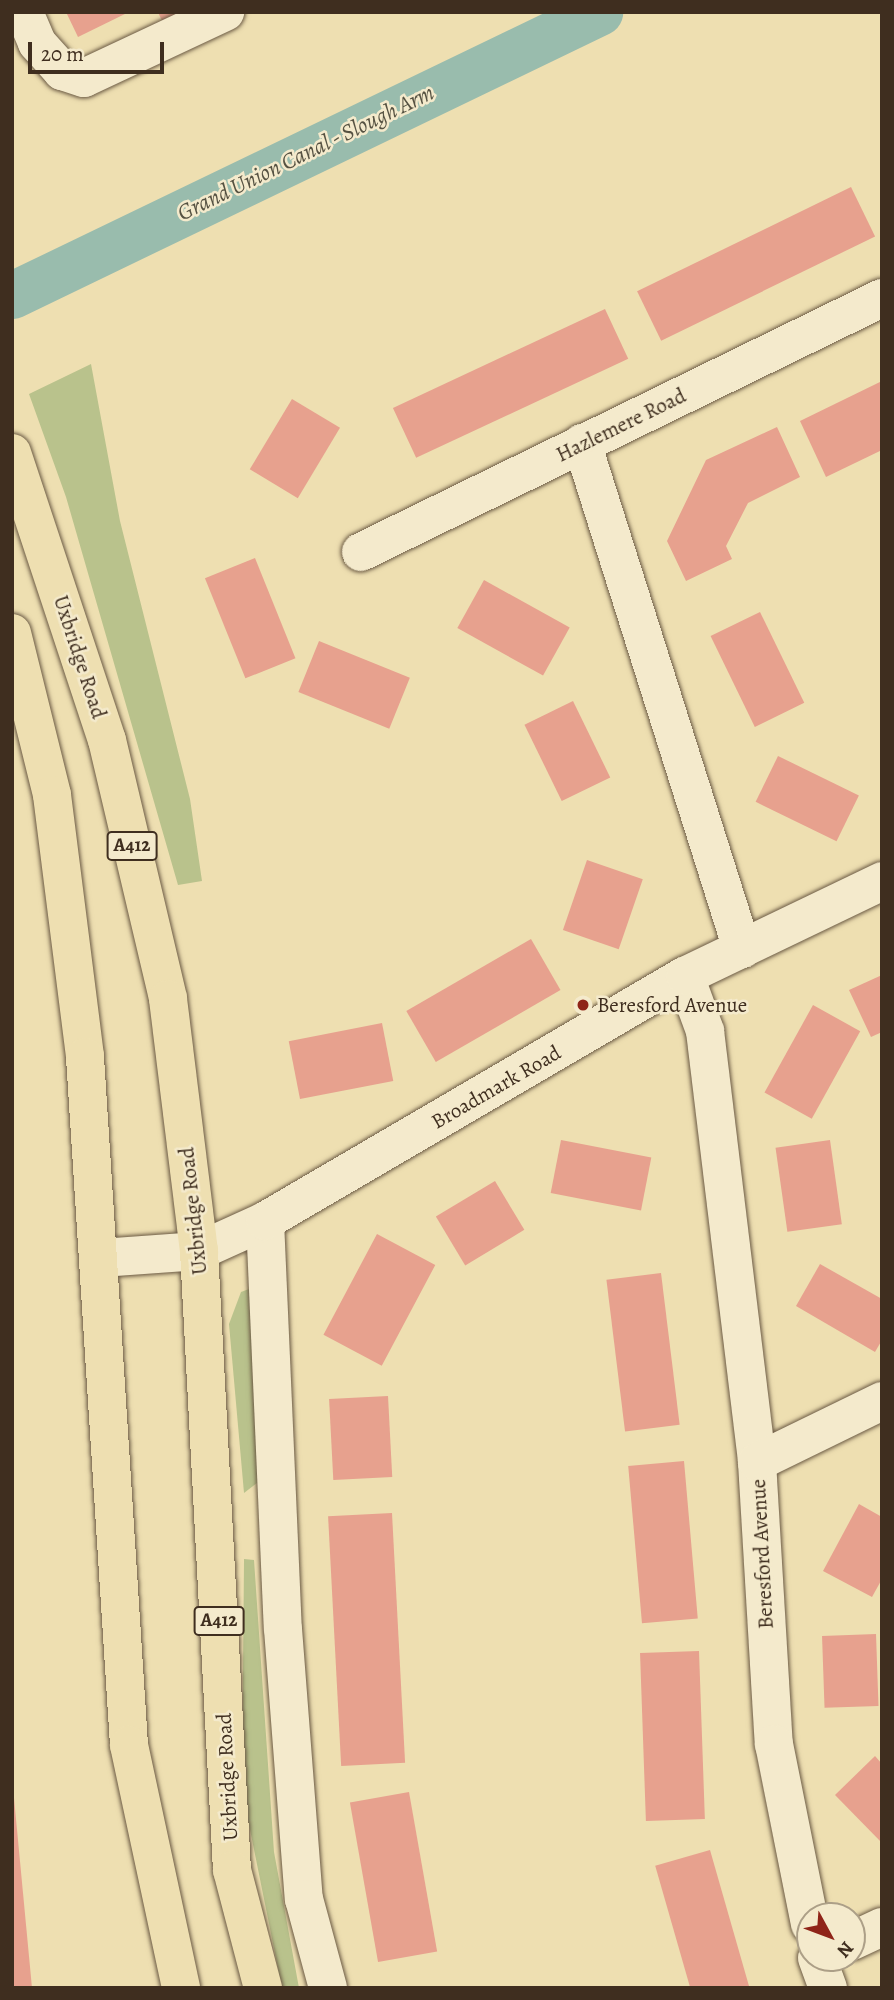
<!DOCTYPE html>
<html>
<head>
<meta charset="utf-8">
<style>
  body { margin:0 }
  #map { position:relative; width:894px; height:2000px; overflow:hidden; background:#eedfb1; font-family:Alegreya,serif }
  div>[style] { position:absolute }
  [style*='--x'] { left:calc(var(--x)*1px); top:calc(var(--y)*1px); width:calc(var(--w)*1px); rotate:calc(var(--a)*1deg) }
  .green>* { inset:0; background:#b9c28c }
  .canal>* { height:47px; margin:-23.5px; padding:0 23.5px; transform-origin:23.5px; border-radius:23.5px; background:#99bcad }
  .building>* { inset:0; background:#e7a18e; transform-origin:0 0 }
  .roads { filter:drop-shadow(0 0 2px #6b5a44) drop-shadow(0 0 2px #6b5a44) }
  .minor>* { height:38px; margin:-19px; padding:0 19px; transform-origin:19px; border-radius:19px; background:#f4eacc }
  .major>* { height:38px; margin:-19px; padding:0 19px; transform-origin:19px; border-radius:19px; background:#eedfb1 }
  .dots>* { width:19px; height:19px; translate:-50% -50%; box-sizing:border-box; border:4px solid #f4eacc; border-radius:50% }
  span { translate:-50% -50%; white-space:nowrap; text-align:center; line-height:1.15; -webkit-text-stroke:5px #f4eacc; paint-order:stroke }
  .shield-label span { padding:2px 5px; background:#f4eacc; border:2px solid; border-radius:5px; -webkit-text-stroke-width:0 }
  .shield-label { font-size:19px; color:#3f2e1f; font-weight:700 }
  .street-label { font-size:21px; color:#3f2e1f }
  .poi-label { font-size:21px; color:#3f2e1f }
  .left { translate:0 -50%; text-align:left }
  .water-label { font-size:23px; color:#565242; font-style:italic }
  .frame { position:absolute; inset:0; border:14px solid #3f2e1f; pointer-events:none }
  .north { position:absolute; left:796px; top:1902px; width:70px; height:70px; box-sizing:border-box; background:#f4eacc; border:2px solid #ac9f87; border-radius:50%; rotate:131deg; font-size:19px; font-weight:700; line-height:28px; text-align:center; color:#3f2e1f }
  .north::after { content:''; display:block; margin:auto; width:24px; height:32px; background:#8f2418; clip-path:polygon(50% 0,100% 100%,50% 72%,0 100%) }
  .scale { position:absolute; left:28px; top:42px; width:136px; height:32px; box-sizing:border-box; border:4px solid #3f2e1f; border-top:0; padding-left:9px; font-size:21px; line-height:24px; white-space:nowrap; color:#3f2e1f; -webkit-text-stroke:5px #f4eacc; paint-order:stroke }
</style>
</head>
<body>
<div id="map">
  <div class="green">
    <i style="clip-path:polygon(91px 364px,120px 521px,190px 799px,202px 881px,178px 885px,66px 497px,29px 394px)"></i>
    <i style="clip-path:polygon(249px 1289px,261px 1322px,257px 1483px,244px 1493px,229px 1324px,241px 1292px)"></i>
    <i style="clip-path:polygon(244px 1559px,254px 1560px,274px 1852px,299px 1988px,282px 1988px,242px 1790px)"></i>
  </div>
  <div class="canal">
    <i style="--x:12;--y:295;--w:652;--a:-25.74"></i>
  </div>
  <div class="building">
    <i style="clip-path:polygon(66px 12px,129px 12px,78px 37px)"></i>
    <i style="clip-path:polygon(158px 12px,182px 12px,162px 21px)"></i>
    <i style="left:851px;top:187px;width:55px;height:238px;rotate:64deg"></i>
    <i style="left:605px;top:309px;width:55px;height:234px;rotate:65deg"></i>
    <i style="clip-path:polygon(882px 381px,882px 450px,826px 477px,800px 421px)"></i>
    <i style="left:292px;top:399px;width:56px;height:82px;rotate:31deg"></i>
    <i style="clip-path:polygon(777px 427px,800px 477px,748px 503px,726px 546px,732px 559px,686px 581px,667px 541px,706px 460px)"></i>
    <i style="left:255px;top:558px;width:108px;height:54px;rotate:68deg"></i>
    <i style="left:484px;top:580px;width:98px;height:55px;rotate:29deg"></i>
    <i style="left:760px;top:612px;width:101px;height:55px;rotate:64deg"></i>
    <i style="left:319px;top:641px;width:98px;height:55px;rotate:22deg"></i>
    <i style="left:573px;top:701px;width:85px;height:54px;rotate:64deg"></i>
    <i style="left:778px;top:756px;width:90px;height:51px;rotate:26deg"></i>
    <i style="left:587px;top:860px;width:59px;height:74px;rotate:19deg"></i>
    <i style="left:531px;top:939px;width:59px;height:144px;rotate:60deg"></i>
    <i style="clip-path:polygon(882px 975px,882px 1032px,871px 1037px,849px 990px)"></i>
    <i style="left:813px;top:1005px;width:54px;height:100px;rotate:29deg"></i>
    <i style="left:382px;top:1023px;width:59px;height:95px;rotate:79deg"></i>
    <i style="left:561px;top:1140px;width:92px;height:54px;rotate:11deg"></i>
    <i style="left:830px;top:1140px;width:85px;height:55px;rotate:82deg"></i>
    <i style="left:495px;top:1181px;width:57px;height:69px;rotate:59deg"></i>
    <i style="left:377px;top:1234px;width:66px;height:114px;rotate:28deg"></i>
    <i style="clip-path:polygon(820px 1264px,882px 1299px,882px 1340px,875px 1352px,796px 1306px)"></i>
    <i style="left:661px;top:1273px;width:153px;height:55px;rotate:83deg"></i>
    <i style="left:388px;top:1396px;width:81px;height:59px;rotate:87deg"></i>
    <i style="left:684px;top:1461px;width:158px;height:56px;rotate:85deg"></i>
    <i style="clip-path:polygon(859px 1504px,882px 1517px,882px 1579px,872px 1597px,823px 1571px)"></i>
    <i style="left:392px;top:1513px;width:250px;height:64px;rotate:87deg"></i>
    <i style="left:876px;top:1634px;width:72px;height:54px;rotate:88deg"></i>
    <i style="left:699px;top:1651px;width:168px;height:59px;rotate:88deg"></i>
    <i style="clip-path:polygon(875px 1756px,882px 1764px,882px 1843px,835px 1795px)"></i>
    <i style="left:409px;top:1792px;width:162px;height:60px;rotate:80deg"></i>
    <i style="clip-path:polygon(14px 1798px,32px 1988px,12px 1988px)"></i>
    <i style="left:710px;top:1850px;width:143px;height:57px;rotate:74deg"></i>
  </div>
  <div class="roads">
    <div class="minor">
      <i style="--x:24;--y:12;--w:34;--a:67"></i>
      <i style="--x:37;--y:43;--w:38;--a:48"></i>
      <i style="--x:62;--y:71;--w:23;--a:18"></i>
      <i style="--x:84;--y:78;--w:156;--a:-25.1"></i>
      <i style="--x:582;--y:443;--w:531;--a:72.45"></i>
      <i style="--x:361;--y:552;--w:580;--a:-25.99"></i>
      <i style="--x:685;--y:976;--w:59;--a:70"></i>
      <i style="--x:705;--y:1031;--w:434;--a:83.1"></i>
      <i style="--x:757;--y:1462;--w:283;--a:86.6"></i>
      <i style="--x:774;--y:1744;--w:184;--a:78.7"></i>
      <i style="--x:265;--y:1221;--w:408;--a:87.5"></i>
      <i style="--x:283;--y:1629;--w:271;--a:85.6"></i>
      <i style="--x:304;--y:1899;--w:92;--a:74.9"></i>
      <i style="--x:101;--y:1258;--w:98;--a:-4.1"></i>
      <i style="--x:199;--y:1251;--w:72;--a:-24.4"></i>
      <i style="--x:265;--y:1221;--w:486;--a:-30.3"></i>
      <i style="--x:685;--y:976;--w:219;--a:-25.7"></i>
      <i style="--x:757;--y:1462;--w:139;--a:-26"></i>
      <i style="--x:852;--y:1941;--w:33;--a:-25"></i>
      <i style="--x:817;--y:1958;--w:32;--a:70"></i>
    </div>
    <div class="major">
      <i style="--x:12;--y:453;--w:302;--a:71.7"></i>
      <i style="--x:107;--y:740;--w:266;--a:76.7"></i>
      <i style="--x:168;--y:999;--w:254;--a:83"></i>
      <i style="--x:199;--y:1251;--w:620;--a:86.95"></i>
      <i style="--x:232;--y:1870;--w:122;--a:75.3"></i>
      <i style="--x:12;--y:633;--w:167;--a:76.1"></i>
      <i style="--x:52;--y:795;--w:264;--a:82.8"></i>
      <i style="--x:85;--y:1057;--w:689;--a:86.34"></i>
      <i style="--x:129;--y:1745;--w:249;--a:77.9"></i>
    </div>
  </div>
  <div class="dots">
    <i style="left:583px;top:1005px;background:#8f2418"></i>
  </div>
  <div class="shield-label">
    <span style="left:132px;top:846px">A412</span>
    <span style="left:219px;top:1621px">A412</span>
  </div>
  <div class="street-label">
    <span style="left:621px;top:425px;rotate:-26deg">Hazlemere Road</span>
    <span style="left:80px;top:657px;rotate:72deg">Uxbridge Road</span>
    <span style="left:496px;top:1087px;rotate:-30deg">Broadmark Road</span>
    <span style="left:193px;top:1211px;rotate:-96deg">Uxbridge Road</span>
    <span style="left:762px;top:1554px;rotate:-93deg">Beresford Avenue</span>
    <span style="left:227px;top:1777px;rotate:-93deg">Uxbridge Road</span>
  </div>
  <div class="poi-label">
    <span class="left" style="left:597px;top:1005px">Beresford Avenue</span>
  </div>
  <div class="water-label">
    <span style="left:306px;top:153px;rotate:-26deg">Grand Union Canal - Slough Arm</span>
  </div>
  <div class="frame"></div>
  <div class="north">N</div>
  <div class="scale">20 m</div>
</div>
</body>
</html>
